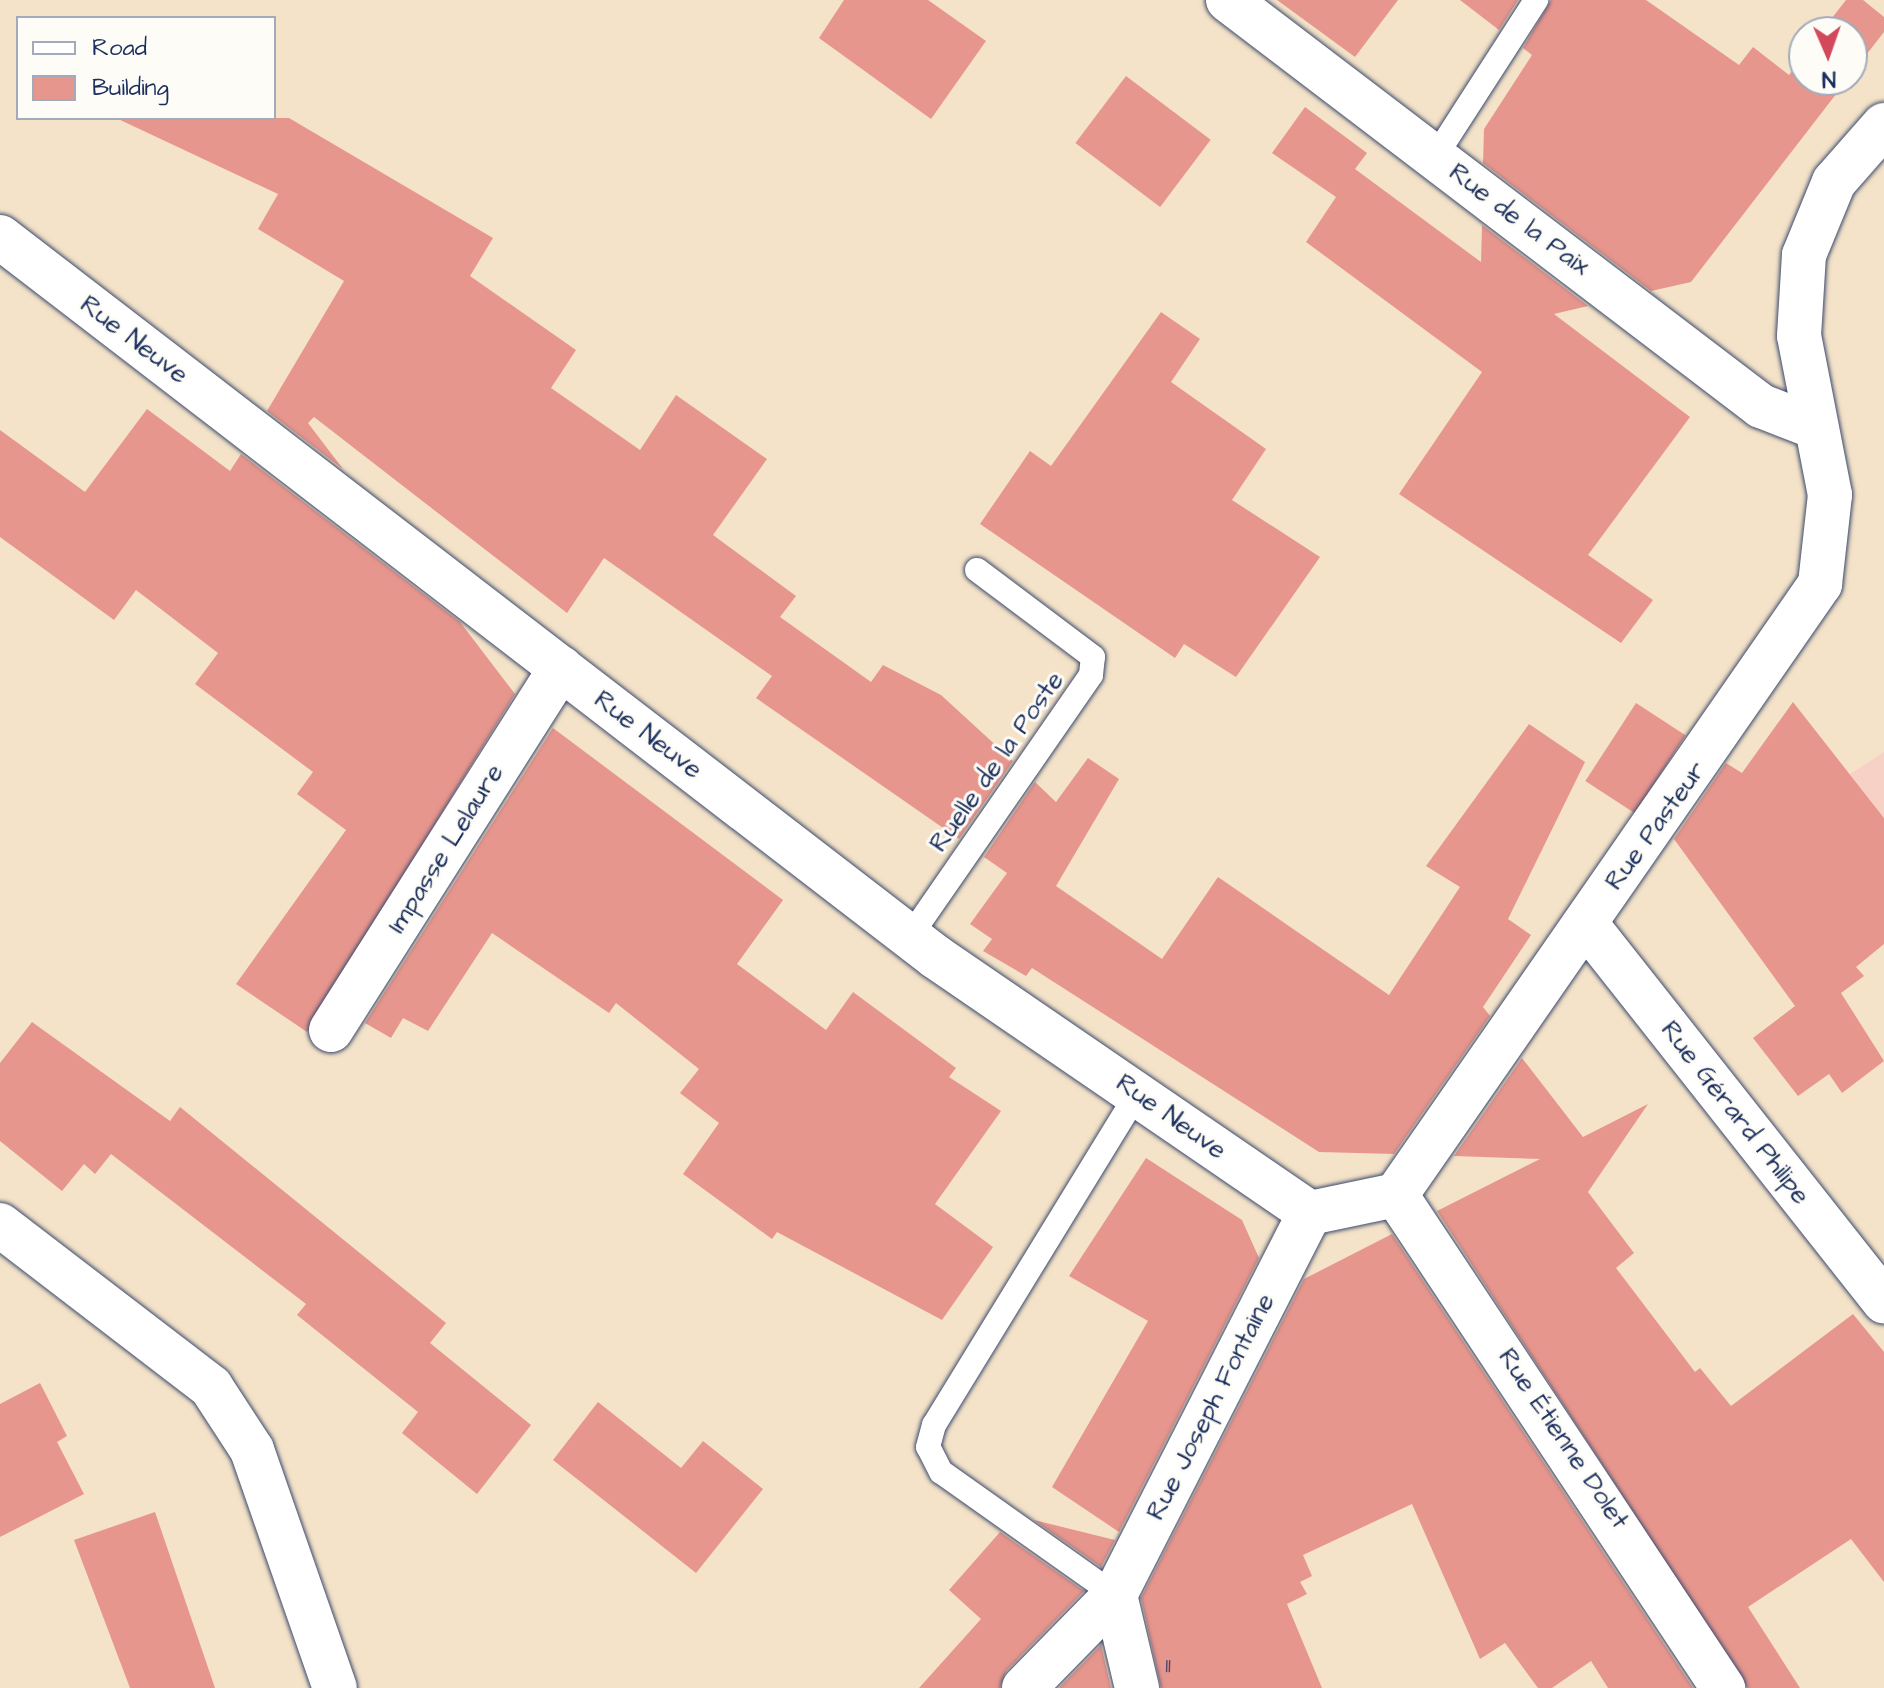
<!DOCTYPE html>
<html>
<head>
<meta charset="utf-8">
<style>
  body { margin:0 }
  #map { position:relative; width:1884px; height:1688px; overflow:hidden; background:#f4e3c8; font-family:"Architects Daughter",sans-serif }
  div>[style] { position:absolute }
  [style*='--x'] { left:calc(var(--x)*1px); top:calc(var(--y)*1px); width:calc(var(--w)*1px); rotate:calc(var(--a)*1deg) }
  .built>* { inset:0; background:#f7d1c6 }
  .building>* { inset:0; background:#e7968d; transform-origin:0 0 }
  .roads { filter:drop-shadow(0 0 2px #3c4a6e) drop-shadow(0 0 2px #3c4a6e) }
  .lane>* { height:24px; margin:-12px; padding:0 12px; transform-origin:12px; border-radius:12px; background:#fff }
  .street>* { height:44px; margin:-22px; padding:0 22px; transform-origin:22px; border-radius:22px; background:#fff }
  span { translate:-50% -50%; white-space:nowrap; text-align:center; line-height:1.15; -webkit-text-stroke:6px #fdfcf7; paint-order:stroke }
  .number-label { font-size:22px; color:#4e496a }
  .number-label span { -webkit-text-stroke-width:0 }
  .street-label { font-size:26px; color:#1b2f5e }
  .legend { position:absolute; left:16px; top:16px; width:260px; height:104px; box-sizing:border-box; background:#fdfcf7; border:2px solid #a3aaba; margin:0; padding:10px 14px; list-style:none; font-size:24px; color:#1b2f5e }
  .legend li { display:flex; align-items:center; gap:16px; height:40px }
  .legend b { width:40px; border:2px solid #a3aaba }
  .north { position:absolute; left:1788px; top:16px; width:80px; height:80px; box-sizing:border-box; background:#fdfcf7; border:2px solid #a3aaba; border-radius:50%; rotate:178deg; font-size:22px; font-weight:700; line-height:32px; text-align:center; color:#1b2f5e }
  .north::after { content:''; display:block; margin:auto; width:28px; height:36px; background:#d1495b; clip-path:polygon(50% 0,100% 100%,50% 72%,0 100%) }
</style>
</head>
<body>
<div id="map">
  <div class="built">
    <i style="clip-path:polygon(1884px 752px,1884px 818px,1850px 774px)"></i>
  </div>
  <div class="building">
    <i style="clip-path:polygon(844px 0,928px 0,986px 41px,931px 119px,819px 38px)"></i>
    <i style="clip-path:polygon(1277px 0,1398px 0,1355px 57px)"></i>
    <i style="clip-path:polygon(1460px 0,1518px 0,1499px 30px)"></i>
    <i style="clip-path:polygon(1551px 0,1646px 0,1739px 65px,1753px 47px,1789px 75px,1804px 55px,1804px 80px,1847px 80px,1691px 282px,1651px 291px,1483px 163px,1484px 129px,1532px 55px,1523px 48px)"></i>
    <i style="clip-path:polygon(1846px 0,1863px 0,1884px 17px,1884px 32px,1852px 73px,1852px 32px,1821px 32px)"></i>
    <i style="left:1126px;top:76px;width:106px;height:84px;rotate:37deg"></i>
    <i style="clip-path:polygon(1305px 107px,1367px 153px,1355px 169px,1481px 262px,1482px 225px,1588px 306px,1554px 314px,1690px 417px,1588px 555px,1653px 600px,1621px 643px,1399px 494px,1482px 372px,1306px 242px,1348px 179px,1336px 197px,1272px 153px)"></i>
    <i style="clip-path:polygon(116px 118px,289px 118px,493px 238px,470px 276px,576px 350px,551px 388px,640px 450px,676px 395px,767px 459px,713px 535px,796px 596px,780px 617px,871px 682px,883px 665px,941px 695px,1013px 761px,959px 839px,756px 698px,772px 676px,604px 558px,567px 613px,314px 417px,308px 423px,343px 469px,267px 411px,344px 281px,258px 229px,278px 194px)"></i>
    <i style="clip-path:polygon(1161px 312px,1200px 339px,1171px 382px,1266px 449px,1232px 500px,1320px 557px,1236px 677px,1184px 644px,1175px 658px,980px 524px,1030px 451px,1051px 466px)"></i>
    <i style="clip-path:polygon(147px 409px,230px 471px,241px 454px,460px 622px,515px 694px,307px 1032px,236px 984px,346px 830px,297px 794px,313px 772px,195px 684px,218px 653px,136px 590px,114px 620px,0 537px,0 430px,85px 492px)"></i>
    <i style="clip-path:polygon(1793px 702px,1884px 818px,1884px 944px,1856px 967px,1864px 976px,1841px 993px,1884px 1061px,1842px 1093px,1829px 1074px,1798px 1096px,1753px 1038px,1795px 1006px,1674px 839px,1726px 763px,1742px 773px)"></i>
    <i style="left:1636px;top:703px;width:59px;height:93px;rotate:33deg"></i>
    <i style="clip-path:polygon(1529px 724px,1585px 762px,1508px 919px,1531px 935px,1483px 1007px,1490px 1016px,1394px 1154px,1319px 1152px,1032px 968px,1026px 976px,983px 951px,992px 939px,970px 924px,1007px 873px,984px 857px,1035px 782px,1056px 802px,1088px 758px,1119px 779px,1056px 886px,1162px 959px,1218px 877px,1389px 995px,1460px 887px,1426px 866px)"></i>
    <i style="clip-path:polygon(553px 728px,783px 900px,737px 964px,826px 1030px,853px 992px,956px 1068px,949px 1077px,1001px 1111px,935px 1204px,993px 1247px,942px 1320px,777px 1232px,772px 1239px,683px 1174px,719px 1123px,680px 1093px,699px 1069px,616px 1003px,609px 1013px,492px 933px,428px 1031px,403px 1018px,391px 1038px,365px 1023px)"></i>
    <i style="clip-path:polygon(32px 1022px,170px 1121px,180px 1107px,446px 1323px,430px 1343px,531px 1425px,477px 1494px,402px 1433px,418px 1412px,297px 1315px,306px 1304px,111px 1154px,95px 1174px,84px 1164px,62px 1191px,0 1141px,0 1063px)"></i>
    <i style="clip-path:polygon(1522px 1058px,1583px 1137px,1648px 1104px,1588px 1192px,1634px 1253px,1616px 1268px,1695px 1372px,1700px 1368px,1731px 1406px,1853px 1314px,1884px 1352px,1884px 1582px,1851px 1539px,1748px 1607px,1800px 1688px,1748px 1688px,1437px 1211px,1540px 1159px,1454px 1156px)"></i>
    <i style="clip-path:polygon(1146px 1158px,1242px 1220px,1259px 1258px,1119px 1532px,1052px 1487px,1148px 1321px,1069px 1276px)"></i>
    <i style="clip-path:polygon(1392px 1234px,1693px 1688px,1608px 1688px,1591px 1661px,1552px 1688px,1538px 1688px,1505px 1643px,1480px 1659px,1412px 1504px,1303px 1555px,1312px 1576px,1300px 1582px,1307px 1594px,1287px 1604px,1322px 1688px,1161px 1688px,1141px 1598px,1304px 1279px)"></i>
    <i style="clip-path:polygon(40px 1383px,67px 1436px,57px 1442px,84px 1494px,0 1537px,0 1404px)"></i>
    <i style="clip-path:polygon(598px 1402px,681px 1468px,703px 1441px,763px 1489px,696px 1573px,553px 1460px)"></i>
    <i style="clip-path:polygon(155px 1512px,215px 1688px,130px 1688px,74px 1540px)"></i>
    <i style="clip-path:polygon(1034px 1520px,1115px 1540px,1101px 1567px)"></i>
    <i style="clip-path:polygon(1000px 1532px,1084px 1591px,1006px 1671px,1000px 1688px,919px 1688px,981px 1619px,949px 1590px)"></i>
    <i style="clip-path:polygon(1101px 1645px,1111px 1688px,1059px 1688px)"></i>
  </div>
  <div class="roads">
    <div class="lane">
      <i style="--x:1435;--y:157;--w:187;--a:-57.2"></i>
      <i style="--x:911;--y:935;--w:316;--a:-55.3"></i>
      <i style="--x:1091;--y:675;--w:18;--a:-84"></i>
      <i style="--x:1093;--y:657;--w:145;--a:-143.1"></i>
      <i style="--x:1115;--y:1595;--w:213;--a:-144.7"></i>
      <i style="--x:941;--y:1472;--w:28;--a:-117"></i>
      <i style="--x:928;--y:1447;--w:23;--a:-75"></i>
      <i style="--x:934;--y:1425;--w:388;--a:-58.5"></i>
    </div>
    <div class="street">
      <i style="--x:1228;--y:0;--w:670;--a:37.3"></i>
      <i style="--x:1761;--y:406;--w:58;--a:21.3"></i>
      <i style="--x:0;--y:237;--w:1181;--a:37.57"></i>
      <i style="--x:936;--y:957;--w:453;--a:34.4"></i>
      <i style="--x:1586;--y:924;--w:481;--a:51.7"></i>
      <i style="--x:331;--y:1030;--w:429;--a:-57.6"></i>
      <i style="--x:1396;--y:1195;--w:744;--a:-55.24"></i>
      <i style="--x:1820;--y:584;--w:90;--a:-83.6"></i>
      <i style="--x:1830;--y:495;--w:162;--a:-101"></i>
      <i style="--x:1799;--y:336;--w:81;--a:-86.5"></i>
      <i style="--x:1804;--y:255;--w:79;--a:-67.7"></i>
      <i style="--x:1834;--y:182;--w:76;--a:-48.7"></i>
      <i style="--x:1396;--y:1195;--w:592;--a:56.44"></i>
      <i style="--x:0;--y:1225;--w:266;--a:37.5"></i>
      <i style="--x:211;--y:1387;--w:75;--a:56.9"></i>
      <i style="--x:252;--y:1450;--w:252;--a:70.8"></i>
      <i style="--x:1024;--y:1688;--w:130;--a:-45.6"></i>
      <i style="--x:1137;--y:1688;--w:96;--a:-103.3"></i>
      <i style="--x:1115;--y:1595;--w:429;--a:-63"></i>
      <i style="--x:1310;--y:1213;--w:88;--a:-11.8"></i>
    </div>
  </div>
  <div class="number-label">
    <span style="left:1168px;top:1666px">11</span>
  </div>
  <div class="street-label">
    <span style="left:1519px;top:220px;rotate:37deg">Rue de la Paix</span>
    <span style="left:134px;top:340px;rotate:37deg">Rue Neuve</span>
    <span style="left:648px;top:735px;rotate:37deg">Rue Neuve</span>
    <span style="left:997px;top:762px;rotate:-55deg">Ruelle de la Poste</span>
    <span style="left:1656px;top:826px;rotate:-54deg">Rue Pasteur</span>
    <span style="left:446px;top:849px;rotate:-58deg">Impasse Lelaure</span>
    <span style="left:1735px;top:1113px;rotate:52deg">Rue Gérard Philipe</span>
    <span style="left:1171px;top:1117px;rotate:35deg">Rue Neuve</span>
    <span style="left:1211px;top:1407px;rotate:-63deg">Rue Joseph Fontaine</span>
    <span style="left:1563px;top:1439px;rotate:56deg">Rue Étienne Dolet</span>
  </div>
  <ul class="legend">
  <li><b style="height:10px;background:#fff"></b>Road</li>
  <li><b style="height:22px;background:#e7968d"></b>Building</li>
  </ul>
  <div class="north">N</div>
</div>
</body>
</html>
